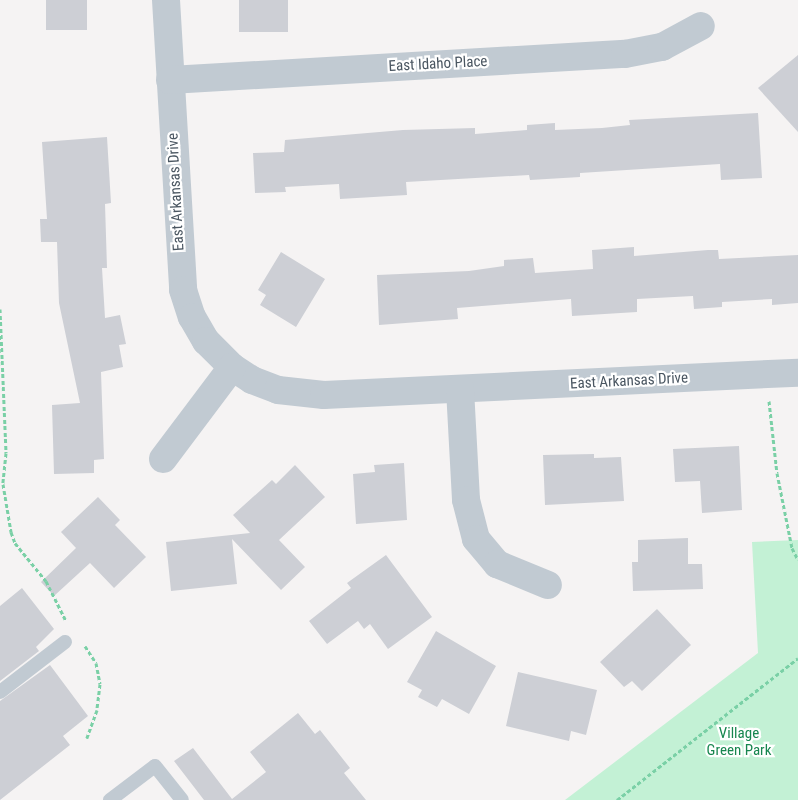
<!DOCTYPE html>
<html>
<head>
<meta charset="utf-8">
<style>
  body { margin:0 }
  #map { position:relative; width:798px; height:800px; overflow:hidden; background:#f5f3f3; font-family:"Roboto Condensed",sans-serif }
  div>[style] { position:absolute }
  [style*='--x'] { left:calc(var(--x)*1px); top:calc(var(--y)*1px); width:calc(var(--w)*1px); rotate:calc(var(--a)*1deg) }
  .green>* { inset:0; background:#c3f1d5 }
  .building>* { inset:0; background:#cdcfd5; transform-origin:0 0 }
  .path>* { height:3px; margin-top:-1.5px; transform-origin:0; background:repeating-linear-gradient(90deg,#7ad0a6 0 4px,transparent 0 6.5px) }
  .service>* { height:14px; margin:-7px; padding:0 7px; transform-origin:7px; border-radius:7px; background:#c1cad2 }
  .minor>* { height:28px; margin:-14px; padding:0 14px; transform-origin:14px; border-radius:14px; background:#c1cad2 }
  span { translate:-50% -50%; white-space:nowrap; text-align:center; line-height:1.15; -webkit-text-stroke:4.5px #fff; paint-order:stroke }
  .street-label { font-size:15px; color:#4a5661 }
  .park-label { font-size:15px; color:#17864f }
</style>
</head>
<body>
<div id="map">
  <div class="green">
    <i style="clip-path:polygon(798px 540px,798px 800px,565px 800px,758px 653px,752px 542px)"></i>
  </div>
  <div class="building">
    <i style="left:46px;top:0;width:41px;height:30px"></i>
    <i style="left:239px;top:0;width:49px;height:32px"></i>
    <i style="clip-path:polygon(798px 55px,798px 132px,758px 88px)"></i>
    <i style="clip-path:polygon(758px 113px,762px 178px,721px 180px,720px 164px,580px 173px,580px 177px,530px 180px,529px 175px,406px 182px,407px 195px,340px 199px,339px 184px,285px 187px,286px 192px,255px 193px,253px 153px,284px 152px,285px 140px,403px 130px,475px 128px,475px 134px,527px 130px,527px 125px,555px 123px,555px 130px,602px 128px,630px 125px,629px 120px)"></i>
    <i style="clip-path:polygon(107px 137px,111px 203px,105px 204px,107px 268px,102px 268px,105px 318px,120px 315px,126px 344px,119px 345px,123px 367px,101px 372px,104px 459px,94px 460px,94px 473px,54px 474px,52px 405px,80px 403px,59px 303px,57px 242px,41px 242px,40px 219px,47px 219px,42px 142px)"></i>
    <i style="clip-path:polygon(634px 247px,634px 256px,708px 250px,718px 250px,719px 259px,798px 255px,798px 303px,772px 305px,772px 299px,722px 302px,722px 307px,694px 309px,693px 296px,637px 299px,637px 312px,572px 316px,571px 299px,457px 308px,458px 319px,379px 325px,377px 275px,469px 271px,504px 266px,504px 260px,533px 258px,535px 273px,593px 269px,592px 250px)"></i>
    <i style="clip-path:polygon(281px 252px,325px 279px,296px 327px,260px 305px,266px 295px,258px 290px)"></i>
    <i style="clip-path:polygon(739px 446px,742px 510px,702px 513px,700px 481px,675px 482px,673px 449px)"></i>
    <i style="clip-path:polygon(594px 454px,594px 458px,621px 457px,624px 501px,545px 505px,543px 455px)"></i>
    <i style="clip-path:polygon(404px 463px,407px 520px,356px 524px,353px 474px,375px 472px,374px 465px)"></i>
    <i style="clip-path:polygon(295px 465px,325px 497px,279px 540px,305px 567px,281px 590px,232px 539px,237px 584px,171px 591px,166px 542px,250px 533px,233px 515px,272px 480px,276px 484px)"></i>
    <i style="clip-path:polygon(98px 497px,120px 520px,115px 525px,146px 557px,114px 588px,90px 563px,54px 596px,41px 582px,76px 548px,61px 532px)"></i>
    <i style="clip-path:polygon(688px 538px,688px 564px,702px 564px,703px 589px,633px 591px,632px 562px,638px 562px,638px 540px)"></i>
    <i style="clip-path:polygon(386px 555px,432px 617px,388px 649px,370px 624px,364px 629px,358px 621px,327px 644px,309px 621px,351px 588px,347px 583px)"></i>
    <i style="clip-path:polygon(22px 588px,54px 629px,36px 647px,39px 651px,0 681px,0 606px)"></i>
    <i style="clip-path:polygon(657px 609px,691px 645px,642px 691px,632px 681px,624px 687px,600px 662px)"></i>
    <i style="clip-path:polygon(436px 631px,496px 666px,469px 714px,442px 699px,437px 707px,418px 697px,422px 690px,407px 682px)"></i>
    <i style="clip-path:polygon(50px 665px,88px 716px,63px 736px,70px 745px,0 800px,0 701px)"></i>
    <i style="clip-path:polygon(518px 672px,597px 690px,586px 735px,571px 731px,569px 741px,506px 726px)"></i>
    <i style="clip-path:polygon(298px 713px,315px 734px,320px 730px,350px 768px,344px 773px,366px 800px,204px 800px,174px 761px,193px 748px,232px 799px,266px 772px,250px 752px)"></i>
  </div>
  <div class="path">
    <i style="--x:0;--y:309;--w:144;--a:87.6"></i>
    <i style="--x:6;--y:453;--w:31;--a:96"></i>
    <i style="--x:3;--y:484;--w:49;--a:80.5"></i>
    <i style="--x:11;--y:532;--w:12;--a:70"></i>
    <i style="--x:15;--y:543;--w:49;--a:50.8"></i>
    <i style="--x:46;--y:581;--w:45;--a:63.4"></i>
    <i style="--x:769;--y:401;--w:72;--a:83.7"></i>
    <i style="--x:777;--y:473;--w:76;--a:78.7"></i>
    <i style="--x:792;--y:548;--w:13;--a:63"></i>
    <i style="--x:85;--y:646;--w:20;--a:57"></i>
    <i style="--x:96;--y:663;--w:21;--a:79"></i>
    <i style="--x:100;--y:684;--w:26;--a:97"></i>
    <i style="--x:97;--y:710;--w:30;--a:110"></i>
    <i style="--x:617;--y:800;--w:230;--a:-38.1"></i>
  </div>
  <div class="service">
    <i style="--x:0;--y:692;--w:82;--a:-37.6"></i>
    <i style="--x:110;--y:800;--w:56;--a:-37.1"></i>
    <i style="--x:155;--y:766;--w:43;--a:51.5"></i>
  </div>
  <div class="minor">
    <i style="--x:166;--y:0;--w:290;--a:86.6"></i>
    <i style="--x:183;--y:290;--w:28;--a:72"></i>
    <i style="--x:192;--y:317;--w:28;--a:60"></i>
    <i style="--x:206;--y:341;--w:37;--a:45"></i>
    <i style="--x:232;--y:367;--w:24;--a:33"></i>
    <i style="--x:252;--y:380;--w:28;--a:21"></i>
    <i style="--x:278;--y:390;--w:46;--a:6.2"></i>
    <i style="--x:324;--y:395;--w:475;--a:-2.7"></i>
    <i style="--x:170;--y:80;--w:456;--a:-3.3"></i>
    <i style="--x:625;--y:54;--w:38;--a:-11"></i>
    <i style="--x:662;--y:47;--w:44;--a:-28.3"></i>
    <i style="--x:460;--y:389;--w:111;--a:86.9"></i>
    <i style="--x:466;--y:500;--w:40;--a:75.6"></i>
    <i style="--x:476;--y:539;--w:33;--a:50"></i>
    <i style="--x:497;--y:564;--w:55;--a:22.4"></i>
    <i style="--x:163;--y:459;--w:115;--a:-53.1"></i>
  </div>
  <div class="street-label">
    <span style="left:438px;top:64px;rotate:-3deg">East Idaho Place</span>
    <span style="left:176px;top:192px;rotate:-93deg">East Arkansas Drive</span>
    <span style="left:629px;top:381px;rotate:-3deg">East Arkansas Drive</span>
  </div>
  <div class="park-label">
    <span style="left:739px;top:742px">Village<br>Green Park</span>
  </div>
</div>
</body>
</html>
